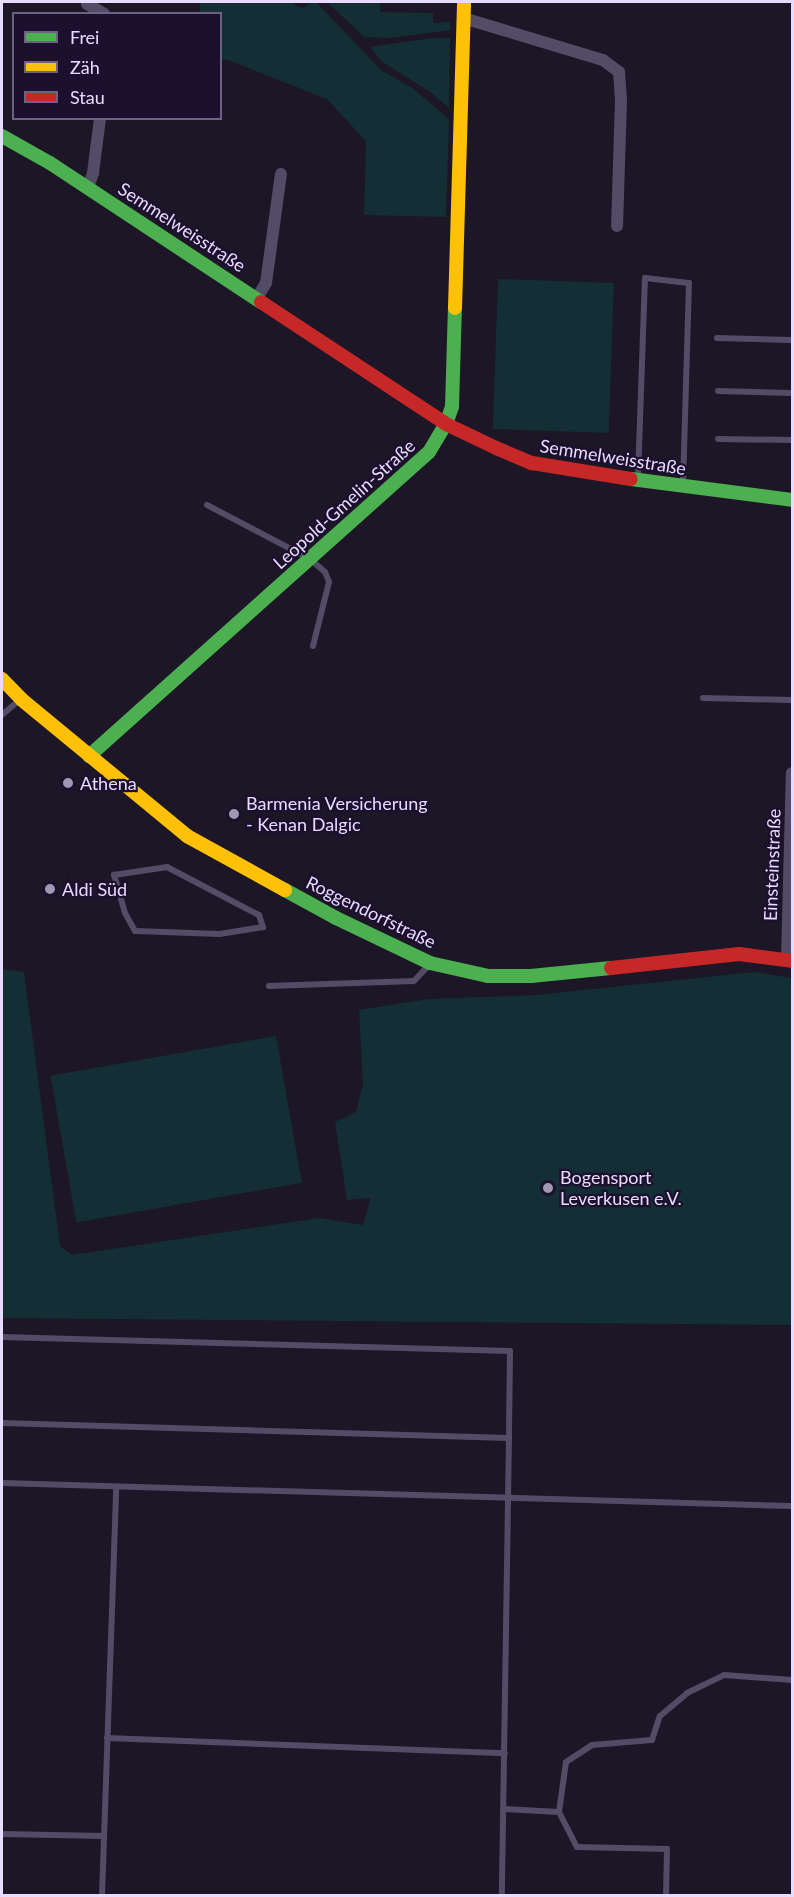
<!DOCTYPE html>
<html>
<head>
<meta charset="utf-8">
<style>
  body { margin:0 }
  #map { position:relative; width:794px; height:1897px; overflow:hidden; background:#1c1627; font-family:Lato,sans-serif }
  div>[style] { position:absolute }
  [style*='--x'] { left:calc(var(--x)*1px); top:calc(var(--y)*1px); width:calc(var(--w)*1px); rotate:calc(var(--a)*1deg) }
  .green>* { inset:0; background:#142e35; transform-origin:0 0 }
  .lane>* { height:6px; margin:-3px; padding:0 3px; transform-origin:3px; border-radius:3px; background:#524c67 }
  .street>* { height:12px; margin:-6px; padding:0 6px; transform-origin:6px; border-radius:6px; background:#524c67 }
  .fast>* { height:14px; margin:-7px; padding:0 7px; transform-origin:7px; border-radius:7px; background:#4caf50 }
  .slow>* { height:14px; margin:-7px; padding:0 7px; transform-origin:7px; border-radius:7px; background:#ffc107 }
  .jam>* { height:14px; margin:-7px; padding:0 7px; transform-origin:7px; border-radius:7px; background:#c62828 }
  .dots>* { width:16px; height:16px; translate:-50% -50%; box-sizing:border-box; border:3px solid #1b102d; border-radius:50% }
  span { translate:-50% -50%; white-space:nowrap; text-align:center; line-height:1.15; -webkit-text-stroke:4.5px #1b102d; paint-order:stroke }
  .street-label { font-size:18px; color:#e7dcff }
  .poi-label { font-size:18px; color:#e7dcff }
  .left { translate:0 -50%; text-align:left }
  .frame { position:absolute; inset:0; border:3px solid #e7dcff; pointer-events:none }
  .legend { position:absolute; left:12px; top:12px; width:210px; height:108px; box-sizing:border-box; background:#1b102d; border:2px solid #6d6281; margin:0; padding:8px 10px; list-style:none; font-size:18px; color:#e7dcff }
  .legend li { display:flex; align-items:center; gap:12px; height:30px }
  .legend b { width:30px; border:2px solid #6d6281 }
</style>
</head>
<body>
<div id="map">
  <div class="green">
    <i style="clip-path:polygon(200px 2px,295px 2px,295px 5px,303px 8px,311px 2px,316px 2px,381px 70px,412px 88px,449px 119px,446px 217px,364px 215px,366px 141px,327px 99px,228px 60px,221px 60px,220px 14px,200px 13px)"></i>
    <i style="clip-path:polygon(327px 2px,380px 2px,380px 12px,433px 13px,433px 23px,450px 22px,450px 30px,391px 38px,364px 37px)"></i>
    <i style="clip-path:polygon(432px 38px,450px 38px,449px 108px,430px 92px,381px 61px,370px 47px)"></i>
    <i style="left:498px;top:279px;width:116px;height:150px;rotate:2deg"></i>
    <i style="clip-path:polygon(2px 969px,24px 972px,60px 1246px,72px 1255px,319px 1218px,363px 1225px,371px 1198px,347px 1200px,335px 1122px,356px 1112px,363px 1084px,359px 1010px,428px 999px,536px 995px,754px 972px,792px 978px,792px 1325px,2px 1318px)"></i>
    <i style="left:276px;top:1036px;width:149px;height:229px;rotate:80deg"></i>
  </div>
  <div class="lane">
    <i style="--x:717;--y:338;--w:75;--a:1.5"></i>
    <i style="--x:718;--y:391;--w:74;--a:1.5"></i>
    <i style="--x:718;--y:439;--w:74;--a:0.8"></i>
    <i style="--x:638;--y:477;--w:199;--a:-88"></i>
    <i style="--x:645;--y:278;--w:44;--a:6.5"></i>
    <i style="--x:689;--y:283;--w:201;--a:91.7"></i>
    <i style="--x:207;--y:505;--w:116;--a:27.7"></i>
    <i style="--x:310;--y:559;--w:20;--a:41"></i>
    <i style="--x:325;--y:572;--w:11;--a:68"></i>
    <i style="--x:329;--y:582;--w:66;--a:104"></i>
    <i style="--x:703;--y:698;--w:89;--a:1.3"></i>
    <i style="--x:2;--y:715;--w:23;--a:-41"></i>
    <i style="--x:167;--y:867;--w:104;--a:27.6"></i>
    <i style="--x:259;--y:915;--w:13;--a:72"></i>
    <i style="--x:263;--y:927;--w:44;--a:170.8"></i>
    <i style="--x:220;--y:934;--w:85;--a:-178"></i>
    <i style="--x:135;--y:931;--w:21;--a:-119"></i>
    <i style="--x:125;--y:913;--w:40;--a:-106"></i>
    <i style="--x:114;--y:875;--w:54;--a:-8.6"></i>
    <i style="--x:269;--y:986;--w:145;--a:-2"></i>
    <i style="--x:414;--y:981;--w:21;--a:-47"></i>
    <i style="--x:2;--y:1337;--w:508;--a:1.58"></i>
    <i style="--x:510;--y:1351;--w:87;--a:90.7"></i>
    <i style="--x:2;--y:1423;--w:507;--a:1.69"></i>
    <i style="--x:509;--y:1438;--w:458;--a:90.9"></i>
    <i style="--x:2;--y:1483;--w:790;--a:1.67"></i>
    <i style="--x:107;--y:1738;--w:398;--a:2.2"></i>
    <i style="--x:504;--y:1809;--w:55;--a:3.1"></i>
    <i style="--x:559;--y:1812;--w:39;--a:63"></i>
    <i style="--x:577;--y:1847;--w:90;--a:1.3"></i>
    <i style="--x:667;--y:1849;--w:47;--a:91.2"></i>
    <i style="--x:559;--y:1812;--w:50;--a:-82"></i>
    <i style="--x:566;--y:1762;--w:31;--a:-33"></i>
    <i style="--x:592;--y:1745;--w:60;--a:-4.8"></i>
    <i style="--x:652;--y:1740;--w:25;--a:-72"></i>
    <i style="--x:660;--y:1716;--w:35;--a:-40"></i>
    <i style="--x:687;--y:1693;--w:41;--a:-25.9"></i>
    <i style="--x:724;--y:1675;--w:68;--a:4.2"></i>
    <i style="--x:2;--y:1834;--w:102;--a:1.1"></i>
    <i style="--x:102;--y:1896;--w:409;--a:-88"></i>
  </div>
  <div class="street">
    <i style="--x:87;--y:4;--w:20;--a:30"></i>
    <i style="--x:463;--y:18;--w:146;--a:16.7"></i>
    <i style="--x:603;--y:60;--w:20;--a:37"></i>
    <i style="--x:619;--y:72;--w:28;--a:86"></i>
    <i style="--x:621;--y:100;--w:126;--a:91.8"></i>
    <i style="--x:88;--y:187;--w:15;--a:-70"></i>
    <i style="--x:93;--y:173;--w:55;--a:-82.7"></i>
    <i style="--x:257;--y:298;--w:17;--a:-59"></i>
    <i style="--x:266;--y:283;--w:110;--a:-82.2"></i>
    <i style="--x:787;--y:959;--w:186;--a:-88.5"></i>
  </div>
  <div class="fast">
    <i style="--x:2;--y:136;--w:55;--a:29.4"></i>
    <i style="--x:50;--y:163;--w:253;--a:33.4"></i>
    <i style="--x:631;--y:479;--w:162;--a:7.4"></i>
    <i style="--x:89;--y:756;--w:456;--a:-41.8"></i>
    <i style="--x:429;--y:452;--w:33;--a:-59"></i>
    <i style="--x:446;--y:424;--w:18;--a:-71"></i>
    <i style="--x:452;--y:407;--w:99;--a:-88.3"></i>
    <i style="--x:285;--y:890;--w:58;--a:28.8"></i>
    <i style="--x:336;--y:918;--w:104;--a:25.6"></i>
    <i style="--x:430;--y:963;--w:59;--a:12.6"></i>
    <i style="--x:488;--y:976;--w:43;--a:0"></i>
    <i style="--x:531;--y:976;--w:80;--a:-5.7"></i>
  </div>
  <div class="slow">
    <i style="--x:455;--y:308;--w:306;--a:-88.3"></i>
    <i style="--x:2;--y:679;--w:28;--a:46"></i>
    <i style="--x:21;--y:699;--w:215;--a:39.5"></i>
    <i style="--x:187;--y:836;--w:112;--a:28.9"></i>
  </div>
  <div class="jam">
    <i style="--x:261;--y:302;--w:222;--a:33.4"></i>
    <i style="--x:446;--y:424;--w:55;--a:25.6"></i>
    <i style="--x:496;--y:448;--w:39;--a:23"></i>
    <i style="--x:532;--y:463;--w:100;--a:9.2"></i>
    <i style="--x:611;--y:968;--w:129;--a:-6.2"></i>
    <i style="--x:739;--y:954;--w:53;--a:7.5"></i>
  </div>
  <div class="dots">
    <i style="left:68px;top:783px;background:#a097b3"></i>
    <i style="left:234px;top:814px;background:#a097b3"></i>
    <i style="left:50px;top:889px;background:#a097b3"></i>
    <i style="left:548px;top:1188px;background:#a097b3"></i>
  </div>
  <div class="street-label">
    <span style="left:182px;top:227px;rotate:33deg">Semmelweisstraße</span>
    <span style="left:613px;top:457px;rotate:9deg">Semmelweisstraße</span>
    <span style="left:344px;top:504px;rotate:-42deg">Leopold-Gmelin-Straße</span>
    <span style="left:772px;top:865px;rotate:-88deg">Einsteinstraße</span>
    <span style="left:371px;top:912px;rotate:26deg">Roggendorfstraße</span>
  </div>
  <div class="poi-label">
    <span class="left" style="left:80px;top:783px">Athena</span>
    <span class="left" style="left:246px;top:814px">Barmenia Versicherung<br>- Kenan Dalgic</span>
    <span class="left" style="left:62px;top:889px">Aldi Süd</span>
    <span class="left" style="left:560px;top:1188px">Bogensport<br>Leverkusen e.V.</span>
  </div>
  <div class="frame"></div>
  <ul class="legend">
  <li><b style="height:8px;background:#4caf50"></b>Frei</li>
  <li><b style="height:8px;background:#ffc107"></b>Zäh</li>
  <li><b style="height:8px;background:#c62828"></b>Stau</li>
  </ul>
</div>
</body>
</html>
